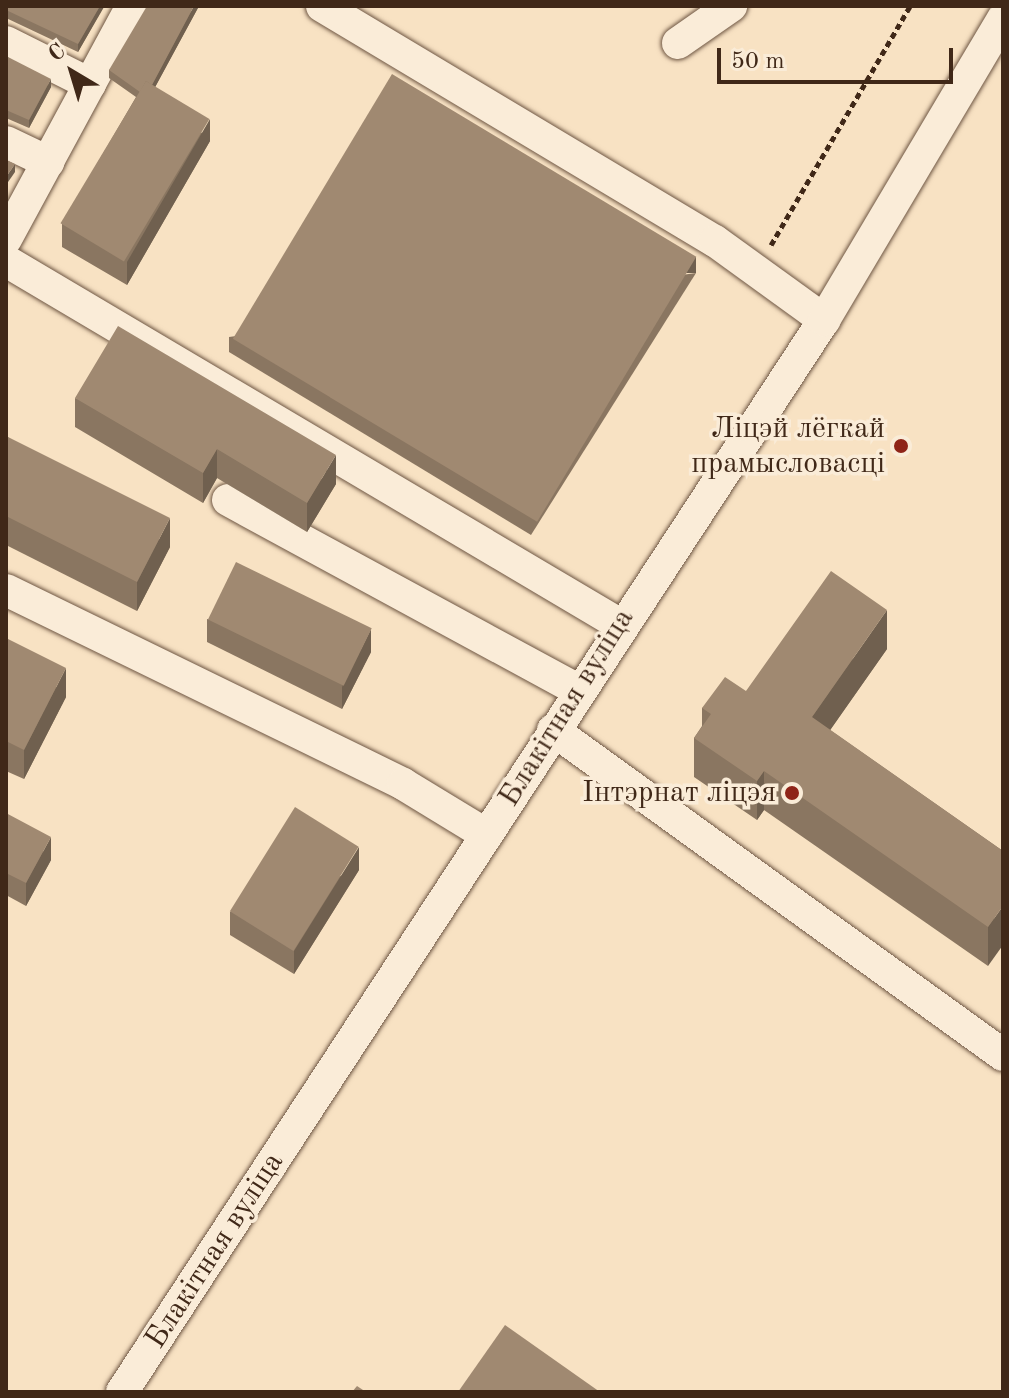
<!DOCTYPE html>
<html>
<head>
<meta charset="utf-8">
<style>
  body { margin:0 }
  #map { position:relative; width:1009px; height:1398px; overflow:hidden; background:#f8e2c3; font-family:"Old Standard TT",serif }
  div>[style] { position:absolute }
  [style*='--x'] { left:calc(var(--x)*1px); top:calc(var(--y)*1px); width:calc(var(--w)*1px); rotate:calc(var(--a)*1deg) }
  .path>* { height:5px; margin-top:-2.5px; transform-origin:0; background:repeating-linear-gradient(90deg,#402818 0 6px,transparent 0 10px) }
  .roads { filter:drop-shadow(0 0 2px #6e5643) drop-shadow(0 0 2px #6e5643) }
  .minor>* { height:32px; margin:-16px; padding:0 16px; transform-origin:16px; border-radius:16px; background:#faecd8 }
  .wall>* { inset:0; background:#8a7661 }
  .shaded-wall>* { inset:0; background:#70604f; transform-origin:0 0 }
  .building>* { inset:0; background:#a08971; transform-origin:0 0 }
  .dots>* { width:22px; height:22px; translate:-50% -50%; box-sizing:border-box; border:4px solid #faecd8; border-radius:50% }
  span { translate:-50% -50%; white-space:nowrap; text-align:center; line-height:1.15; -webkit-text-stroke:7px #faecd8; paint-order:stroke }
  .poi-label { font-size:30px; color:#402818 }
  .right { translate:-100% -50%; text-align:right }
  .street-label { font-size:30px; color:#402818 }
  .frame { position:absolute; inset:0; border:8px solid #402818; pointer-events:none }
  .north { position:absolute; left:32px; top:32px; width:80px; height:80px; -webkit-text-stroke:6px #faecd8; paint-order:stroke; rotate:322deg; font-size:22px; font-weight:700; line-height:32px; text-align:center; color:#402818 }
  .north::after { content:''; display:block; margin:auto; width:28px; height:36px; background:#402818; clip-path:polygon(50% 0,100% 100%,50% 72%,0 100%) }
  .scale { position:absolute; left:717px; top:48px; width:236px; height:36px; box-sizing:border-box; border:4px solid #402818; border-top:0; padding-left:10px; font-size:24px; line-height:28px; white-space:nowrap; color:#402818; -webkit-text-stroke:6px #faecd8; paint-order:stroke }
</style>
</head>
<body>
<div id="map">
  <div class="path">
    <i style="--x:771;--y:245;--w:276;--a:-59.8"></i>
  </div>
  <div class="roads">
    <div class="minor">
      <i style="--x:322;--y:6;--w:458;--a:30.9"></i>
      <i style="--x:715;--y:241;--w:135;--a:35.9"></i>
      <i style="--x:6;--y:42;--w:94;--a:26.6"></i>
      <i style="--x:678;--y:43;--w:65;--a:-34.9"></i>
      <i style="--x:6;--y:142;--w:47;--a:25.5"></i>
      <i style="--x:6;--y:239;--w:265;--a:-61.6"></i>
      <i style="--x:6;--y:261;--w:712;--a:30.63"></i>
      <i style="--x:228;--y:500;--w:398;--a:28.5"></i>
      <i style="--x:6;--y:590;--w:442;--a:26"></i>
      <i style="--x:403;--y:784;--w:98;--a:31.3"></i>
      <i style="--x:553;--y:730;--w:555;--a:35.84"></i>
      <i style="--x:122;--y:1392;--w:1281;--a:-56.78"></i>
      <i style="--x:824;--y:320;--w:351;--a:-59.3"></i>
    </div>
  </div>
  <div class="wall">
    <i style="clip-path:polygon(6px 6px,104px 6px,78px 52px,6px 18px)"></i>
    <i style="clip-path:polygon(199px 6px,155px 87px,210px 141px,127px 285px,62px 247px,62px 224px,136px 97px,109px 78px,109px 70px)"></i>
    <i style="clip-path:polygon(6px 56px,51px 87px,29px 128px,6px 118px)"></i>
    <i style="clip-path:polygon(696px 273px,531px 535px,229px 352px,229px 337px)"></i>
    <i style="clip-path:polygon(75px 398px,336px 484px,307px 532px,217px 478px,203px 503px,75px 427px)"></i>
    <i style="clip-path:polygon(6px 436px,170px 547px,137px 611px,6px 545px)"></i>
    <i style="clip-path:polygon(207px 619px,371px 652px,342px 709px,207px 642px)"></i>
    <i style="clip-path:polygon(6px 638px,66px 697px,24px 779px,6px 771px)"></i>
    <i style="clip-path:polygon(887px 649px,830px 730px,1003px 851px,988px 966px,764px 810px,757px 820px,694px 777px,694px 738px,702px 726px,702px 708px,746px 691px)"></i>
    <i style="clip-path:polygon(6px 813px,51px 860px,26px 906px,6px 895px)"></i>
    <i style="clip-path:polygon(359px 870px,294px 974px,230px 935px,230px 912px)"></i>
  </div>
  <div class="shaded-wall">
    <i style="clip-path:polygon(100px 6px,104px 7px,78px 52px,78px 44px)"></i>
    <i style="clip-path:polygon(194px 6px,199px 6px,146px 104px,146px 96px)"></i>
    <i style="clip-path:polygon(51px 79px,51px 87px,29px 128px,29px 120px)"></i>
    <i style="clip-path:polygon(210px 119px,210px 141px,127px 285px,127px 262px)"></i>
    <i style="clip-path:polygon(15px 164px,15px 172px,6px 185px,6px 177px)"></i>
    <i style="left:696px;top:257px;width:16px;height:310px;rotate:90deg"></i>
    <i style="clip-path:polygon(217px 449px,217px 478px,203px 503px,203px 473px)"></i>
    <i style="clip-path:polygon(336px 455px,336px 484px,307px 532px,307px 503px)"></i>
    <i style="clip-path:polygon(170px 518px,170px 547px,137px 611px,137px 582px)"></i>
    <i style="clip-path:polygon(887px 610px,887px 649px,812px 756px,812px 717px)"></i>
    <i style="clip-path:polygon(371px 629px,371px 652px,342px 709px,342px 687px)"></i>
    <i style="clip-path:polygon(66px 668px,66px 697px,24px 779px,24px 750px)"></i>
    <i style="clip-path:polygon(764px 771px,764px 810px,757px 820px,757px 781px)"></i>
    <i style="clip-path:polygon(51px 837px,51px 860px,26px 906px,26px 883px)"></i>
    <i style="clip-path:polygon(359px 847px,359px 870px,294px 974px,294px 951px)"></i>
    <i style="clip-path:polygon(1003px 906px,1003px 945px,988px 966px,988px 927px)"></i>
  </div>
  <div class="building">
    <i style="clip-path:polygon(6px 6px,100px 6px,78px 44px,6px 10px)"></i>
    <i style="clip-path:polygon(147px 6px,194px 6px,152px 85px,146px 81px,140px 92px,109px 70px)"></i>
    <i style="clip-path:polygon(6px 56px,51px 79px,29px 120px,6px 110px)"></i>
    <i style="left:392px;top:74px;width:355px;height:309px;rotate:31deg"></i>
    <i style="left:146px;top:81px;width:74px;height:166px;rotate:31deg"></i>
    <i style="clip-path:polygon(6px 160px,15px 164px,6px 177px)"></i>
    <i style="clip-path:polygon(118px 326px,336px 455px,307px 503px,217px 449px,203px 473px,75px 398px)"></i>
    <i style="clip-path:polygon(6px 436px,170px 518px,137px 582px,6px 516px)"></i>
    <i style="left:236px;top:562px;width:151px;height:64px;rotate:26deg"></i>
    <i style="clip-path:polygon(831px 571px,887px 610px,812px 717px,1003px 851px,1003px 906px,988px 927px,764px 771px,757px 781px,694px 738px,711px 714px,702px 708px,725px 677px,746px 691px)"></i>
    <i style="clip-path:polygon(6px 638px,66px 668px,24px 750px,6px 741px)"></i>
    <i style="left:295px;top:807px;width:75px;height:123px;rotate:32deg"></i>
    <i style="clip-path:polygon(6px 813px,51px 837px,26px 883px,6px 873px)"></i>
    <i style="clip-path:polygon(505px 1325px,600px 1392px,458px 1392px)"></i>
    <i style="clip-path:polygon(357px 1386px,366px 1392px,352px 1392px)"></i>
  </div>
  <div class="dots">
    <i style="left:901px;top:446px;background:#8f2418"></i>
    <i style="left:792px;top:793px;background:#8f2418"></i>
  </div>
  <div class="poi-label">
    <span class="right" style="left:885px;top:446px">Ліцэй лёгкай<br>прамысловасці</span>
    <span class="right" style="left:776px;top:793px">Інтэрнат ліцэя</span>
  </div>
  <div class="street-label">
    <span style="left:567px;top:708px;rotate:-58deg">Блакітная вуліца</span>
    <span style="left:215px;top:1251px;rotate:-57deg">Блакітная вуліца</span>
  </div>
  <div class="frame"></div>
  <div class="north">С</div>
  <div class="scale">50 m</div>
</div>
</body>
</html>
